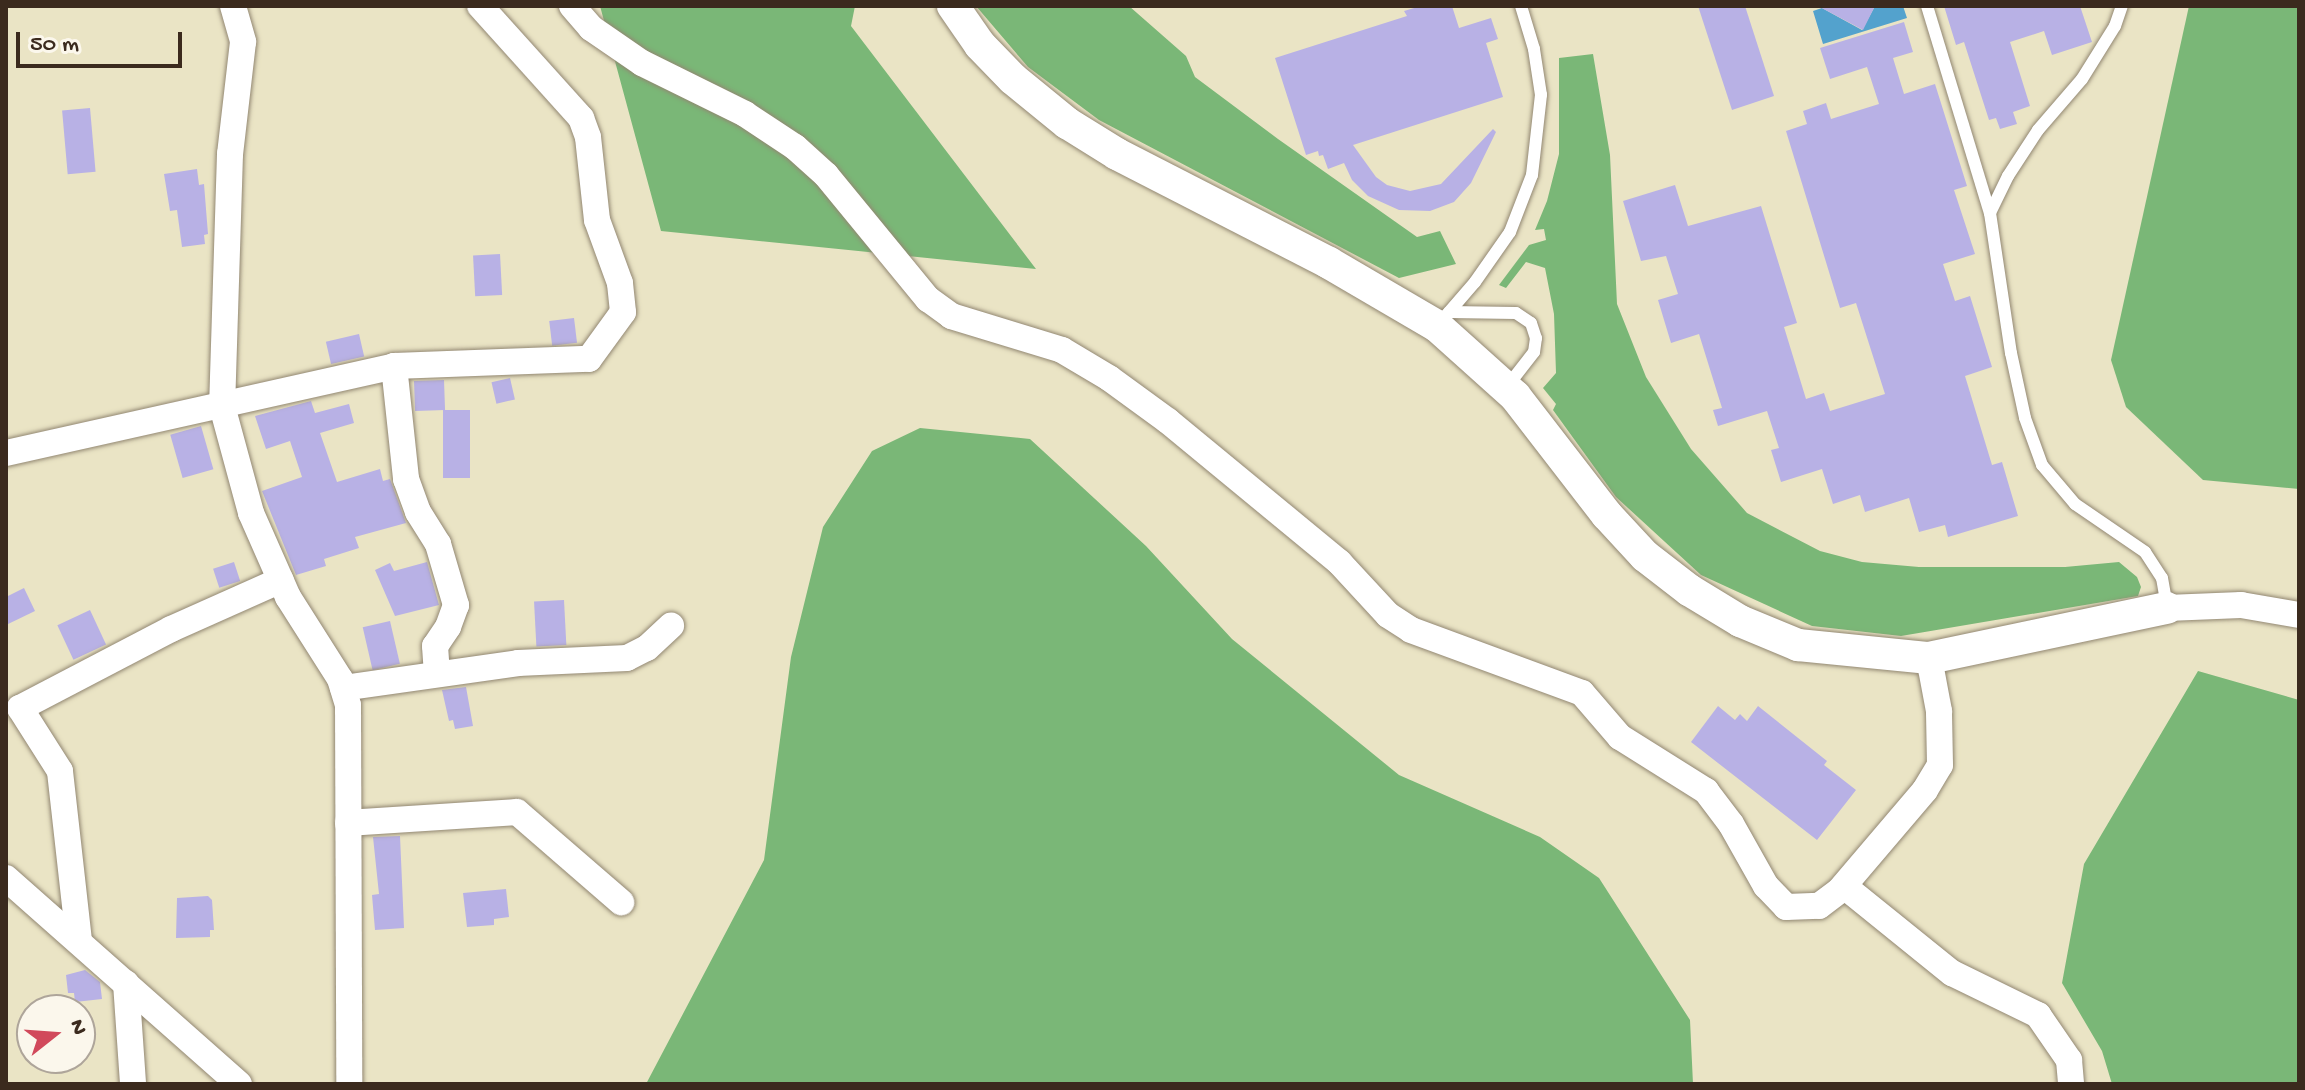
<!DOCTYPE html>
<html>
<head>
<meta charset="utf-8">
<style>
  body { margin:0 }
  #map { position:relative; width:2305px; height:1090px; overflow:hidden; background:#eae4c5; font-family:"Gochi Hand",sans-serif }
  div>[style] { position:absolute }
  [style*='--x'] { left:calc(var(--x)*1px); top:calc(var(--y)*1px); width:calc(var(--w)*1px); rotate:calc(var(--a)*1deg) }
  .forest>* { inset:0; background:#7ab777 }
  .water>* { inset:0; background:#53a2cd }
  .building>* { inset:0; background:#b8b1e5; transform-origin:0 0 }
  .roads { filter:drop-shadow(0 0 2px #928772) drop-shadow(0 0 2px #928772) }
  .service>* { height:12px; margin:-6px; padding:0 6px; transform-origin:6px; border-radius:6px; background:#fff }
  .minor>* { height:26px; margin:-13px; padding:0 13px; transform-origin:13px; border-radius:13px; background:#fff }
  .tertiary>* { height:32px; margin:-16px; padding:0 16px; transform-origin:16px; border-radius:16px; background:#fff }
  span { translate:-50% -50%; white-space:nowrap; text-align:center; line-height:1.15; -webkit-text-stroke:6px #fbf7ec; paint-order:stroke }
  .frame { position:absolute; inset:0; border:8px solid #3b2a1e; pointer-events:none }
  .north { position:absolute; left:16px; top:994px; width:80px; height:80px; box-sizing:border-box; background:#fbf7ec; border:2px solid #aea59a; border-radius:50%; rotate:73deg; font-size:22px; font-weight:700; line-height:32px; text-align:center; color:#3b2a1e }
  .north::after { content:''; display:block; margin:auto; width:28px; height:36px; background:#d1495b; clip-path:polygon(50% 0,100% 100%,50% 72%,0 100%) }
  .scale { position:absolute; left:16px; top:32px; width:166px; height:36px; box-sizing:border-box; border:4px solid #3b2a1e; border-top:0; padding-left:10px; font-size:24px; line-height:28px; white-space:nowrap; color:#3b2a1e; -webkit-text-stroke:6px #fbf7ec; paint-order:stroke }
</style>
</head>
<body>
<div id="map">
  <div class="forest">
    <i style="clip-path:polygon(600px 6px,855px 6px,851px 26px,1036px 269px,661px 231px)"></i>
    <i style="clip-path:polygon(976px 6px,1129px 6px,1186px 56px,1195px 77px,1278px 139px,1417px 237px,1440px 231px,1456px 264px,1399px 278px,1099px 120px,1028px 67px)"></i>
    <i style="clip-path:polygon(2189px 6px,2299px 6px,2299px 489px,2203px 480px,2126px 407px,2111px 360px)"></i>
    <i style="clip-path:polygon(1593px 54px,1610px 155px,1617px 304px,1646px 377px,1691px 449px,1747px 513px,1820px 551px,1862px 562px,1919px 567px,2065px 567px,2119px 562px,2137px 577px,2141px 587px,2138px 596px,1901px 636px,1812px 626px,1701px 575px,1616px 497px,1553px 410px,1556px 404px,1543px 388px,1556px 373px,1554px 314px,1545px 268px,1526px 262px,1506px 288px,1499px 285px,1529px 245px,1546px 240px,1544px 229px,1535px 230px,1547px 201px,1559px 154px,1559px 58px)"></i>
    <i style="clip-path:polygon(920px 428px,1030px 439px,1146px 546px,1232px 639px,1399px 775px,1540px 837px,1599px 878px,1690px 1020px,1693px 1084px,646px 1084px,764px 860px,791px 657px,823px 527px,872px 451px)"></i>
    <i style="clip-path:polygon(2198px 671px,2299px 700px,2299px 1084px,2112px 1084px,2102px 1051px,2062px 983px,2084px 864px)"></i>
  </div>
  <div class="water">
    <i style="clip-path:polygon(1875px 6px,1903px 6px,1907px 18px,1823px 44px,1813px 11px,1822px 8px,1862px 30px)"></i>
  </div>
  <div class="building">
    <i style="clip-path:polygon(1421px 6px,1452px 6px,1459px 28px,1491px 18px,1498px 39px,1486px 43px,1503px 97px,1353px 145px,1376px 177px,1387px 185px,1410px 191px,1441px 184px,1493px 129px,1496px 132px,1471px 183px,1454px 202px,1430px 211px,1399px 210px,1368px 196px,1352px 180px,1344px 163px,1328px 169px,1323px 155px,1319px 156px,1318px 151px,1306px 155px,1275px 58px,1407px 16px,1404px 11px)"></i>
    <i style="clip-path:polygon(1698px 6px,1745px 6px,1774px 96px,1732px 110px)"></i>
    <i style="clip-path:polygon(1818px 6px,1875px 6px,1863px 30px)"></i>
    <i style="clip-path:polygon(1944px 6px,2080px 6px,2092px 42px,2052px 55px,2044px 31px,2010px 42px,2030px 106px,2013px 112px,2017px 124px,2000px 129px,1996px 118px,1989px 120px,1964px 42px,1956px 45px)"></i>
    <i style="clip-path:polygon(1904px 22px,1913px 52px,1893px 58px,1904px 94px,1935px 84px,1967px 186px,1954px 190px,1975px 254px,1943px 264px,1955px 301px,1970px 296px,1992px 367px,1965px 376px,1992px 465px,2002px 462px,2018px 516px,1948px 537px,1945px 525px,1919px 532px,1909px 498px,1865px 512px,1860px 495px,1833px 504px,1822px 469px,1781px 482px,1771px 450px,1779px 448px,1767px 411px,1718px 426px,1713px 410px,1722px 408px,1699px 334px,1671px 343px,1658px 300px,1678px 294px,1666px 256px,1641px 261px,1623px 201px,1675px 185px,1688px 226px,1761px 206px,1797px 323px,1784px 327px,1806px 399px,1824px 393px,1830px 411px,1885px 394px,1856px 303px,1840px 308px,1786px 131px,1807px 124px,1803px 111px,1826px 103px,1831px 119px,1879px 104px,1867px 67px,1830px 79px,1820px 48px)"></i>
    <i style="left:90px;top:108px;width:64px;height:28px;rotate:85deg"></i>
    <i style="clip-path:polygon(197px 169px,199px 185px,204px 184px,208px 234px,204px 235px,205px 244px,182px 247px,177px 210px,170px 211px,164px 174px)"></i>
    <i style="left:500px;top:254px;width:41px;height:27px;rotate:87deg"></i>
    <i style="left:574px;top:318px;width:25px;height:25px;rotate:83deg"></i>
    <i style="left:359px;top:334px;width:23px;height:34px;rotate:77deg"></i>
    <i style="left:510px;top:378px;width:22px;height:19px;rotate:77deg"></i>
    <i style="left:444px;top:380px;width:30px;height:30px;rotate:88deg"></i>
    <i style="clip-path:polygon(311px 401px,315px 413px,349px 404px,354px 423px,320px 433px,337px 482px,380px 469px,383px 481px,390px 479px,406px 523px,355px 537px,359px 548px,324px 559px,326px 566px,296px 575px,262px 491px,302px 477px,290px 441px,266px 449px,255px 416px)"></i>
    <i style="left:470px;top:410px;width:68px;height:27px;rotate:90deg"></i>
    <i style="left:201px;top:426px;width:45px;height:32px;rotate:74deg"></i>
    <i style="left:234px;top:562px;width:20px;height:22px;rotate:72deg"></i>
    <i style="clip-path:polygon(427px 562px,439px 605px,395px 616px,375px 570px,390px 563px,394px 571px)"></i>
    <i style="clip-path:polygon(24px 588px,35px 611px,6px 625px,6px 597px)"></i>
    <i style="left:564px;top:600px;width:45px;height:30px;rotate:87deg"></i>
    <i style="left:90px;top:610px;width:38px;height:36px;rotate:65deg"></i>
    <i style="left:390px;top:621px;width:44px;height:28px;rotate:77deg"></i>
    <i style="clip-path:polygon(466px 687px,473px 726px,455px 729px,453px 720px,449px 721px,442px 690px)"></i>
    <i style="clip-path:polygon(1718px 706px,1735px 720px,1740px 714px,1747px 721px,1758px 706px,1827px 761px,1824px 765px,1856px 790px,1817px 840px,1691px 742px)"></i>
    <i style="clip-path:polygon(400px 836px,404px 928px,375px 930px,372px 895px,379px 894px,373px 837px)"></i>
    <i style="clip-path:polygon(506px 889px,509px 917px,494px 919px,494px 925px,467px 927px,463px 893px)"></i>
    <i style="clip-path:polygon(208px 896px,212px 900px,214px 930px,210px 930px,210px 937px,176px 938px,177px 898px)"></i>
    <i style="clip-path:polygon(85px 970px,100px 982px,102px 999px,75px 1002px,74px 993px,68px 993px,66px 975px)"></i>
  </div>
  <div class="roads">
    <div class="service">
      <i style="--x:1927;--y:6;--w:216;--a:73.1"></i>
      <i style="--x:1990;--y:213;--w:142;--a:81.5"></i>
      <i style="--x:2011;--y:353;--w:66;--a:77.8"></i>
      <i style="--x:2025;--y:418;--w:50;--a:70.1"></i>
      <i style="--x:2042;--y:465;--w:51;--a:49.8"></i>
      <i style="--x:2075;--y:504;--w:85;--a:34.4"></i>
      <i style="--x:2145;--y:552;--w:31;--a:57"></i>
      <i style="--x:2162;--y:578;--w:27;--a:80"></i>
      <i style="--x:1990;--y:213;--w:41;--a:-64.1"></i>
      <i style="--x:2008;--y:176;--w:55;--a:-56.9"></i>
      <i style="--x:2038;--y:130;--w:67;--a:-49.2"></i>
      <i style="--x:2082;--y:79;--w:62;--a:-58.1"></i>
      <i style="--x:2115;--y:26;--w:21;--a:-71"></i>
      <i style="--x:1449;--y:312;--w:67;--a:0.9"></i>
      <i style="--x:1516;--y:313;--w:18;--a:34"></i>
      <i style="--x:1531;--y:323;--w:16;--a:72"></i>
      <i style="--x:1536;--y:338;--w:14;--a:98"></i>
      <i style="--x:1534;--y:352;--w:46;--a:127.9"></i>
      <i style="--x:1437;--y:326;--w:58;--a:-49.2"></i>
      <i style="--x:1475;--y:282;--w:61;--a:-55"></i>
      <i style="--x:1510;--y:232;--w:61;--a:-68.9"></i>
      <i style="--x:1532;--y:175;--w:81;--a:-83.6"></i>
      <i style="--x:1541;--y:95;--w:47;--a:-98.7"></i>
      <i style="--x:1534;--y:49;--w:45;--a:-106.8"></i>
    </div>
    <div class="minor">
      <i style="--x:233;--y:6;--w:37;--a:74"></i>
      <i style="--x:243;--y:42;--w:113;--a:96.6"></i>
      <i style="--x:230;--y:154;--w:252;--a:91.8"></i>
      <i style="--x:222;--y:406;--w:111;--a:74.8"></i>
      <i style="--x:251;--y:513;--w:92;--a:66.2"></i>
      <i style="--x:288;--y:597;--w:97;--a:57.6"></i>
      <i style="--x:340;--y:679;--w:27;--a:73"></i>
      <i style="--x:348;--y:705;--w:379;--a:89.8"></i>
      <i style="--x:572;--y:6;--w:29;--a:49"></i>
      <i style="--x:591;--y:28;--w:62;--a:34.5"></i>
      <i style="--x:642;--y:63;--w:115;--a:26.3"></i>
      <i style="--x:745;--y:114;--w:60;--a:33.4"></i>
      <i style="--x:795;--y:147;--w:42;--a:42.1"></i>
      <i style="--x:826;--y:175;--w:161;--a:50.6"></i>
      <i style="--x:928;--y:299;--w:29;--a:36"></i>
      <i style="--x:951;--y:316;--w:116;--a:17"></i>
      <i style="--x:1062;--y:350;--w:55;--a:30.8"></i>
      <i style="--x:1109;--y:378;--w:73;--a:36.1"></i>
      <i style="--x:1168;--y:421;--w:222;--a:39.5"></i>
      <i style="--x:1339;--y:562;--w:72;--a:47.2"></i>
      <i style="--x:1388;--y:615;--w:27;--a:33"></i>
      <i style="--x:1411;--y:630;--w:182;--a:20.2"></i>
      <i style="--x:1582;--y:693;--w:58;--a:49.2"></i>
      <i style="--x:1620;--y:737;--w:102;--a:32.1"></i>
      <i style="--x:1706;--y:791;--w:41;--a:52.9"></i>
      <i style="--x:1731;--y:824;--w:71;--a:60.6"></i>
      <i style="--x:1766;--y:886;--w:29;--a:46"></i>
      <i style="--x:1786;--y:907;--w:33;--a:-2"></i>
      <i style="--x:1819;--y:906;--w:26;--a:-37"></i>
      <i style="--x:1840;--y:890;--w:131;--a:-49.6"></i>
      <i style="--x:1925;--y:790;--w:29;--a:-59"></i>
      <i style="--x:1940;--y:765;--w:54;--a:-91.1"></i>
      <i style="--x:1939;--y:711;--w:54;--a:-100.7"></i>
      <i style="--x:394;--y:366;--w:114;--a:83.9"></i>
      <i style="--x:406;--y:479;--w:35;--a:70"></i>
      <i style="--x:418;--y:512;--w:38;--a:58"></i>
      <i style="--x:438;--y:544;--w:64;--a:73.6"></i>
      <i style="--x:456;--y:605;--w:23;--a:110"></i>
      <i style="--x:448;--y:627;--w:23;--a:124"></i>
      <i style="--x:435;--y:646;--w:28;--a:86"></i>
      <i style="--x:6;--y:453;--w:398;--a:-12.6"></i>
      <i style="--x:394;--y:366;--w:195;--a:-2.1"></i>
      <i style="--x:589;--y:359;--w:58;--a:-54.1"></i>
      <i style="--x:623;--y:312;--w:29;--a:-96"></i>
      <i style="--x:620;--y:283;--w:67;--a:-110.1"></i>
      <i style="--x:597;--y:220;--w:83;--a:-96.2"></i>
      <i style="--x:588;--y:137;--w:20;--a:-110"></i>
      <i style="--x:581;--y:118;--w:151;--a:-132"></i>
      <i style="--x:2167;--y:608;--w:74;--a:-2.3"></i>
      <i style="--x:2241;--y:605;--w:59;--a:9.8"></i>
      <i style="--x:343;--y:688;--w:177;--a:-8.1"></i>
      <i style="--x:518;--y:663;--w:109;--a:-2.6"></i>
      <i style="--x:627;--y:658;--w:22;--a:-27"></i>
      <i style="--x:647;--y:648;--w:33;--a:-43"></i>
      <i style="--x:348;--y:823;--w:169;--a:-3.7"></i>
      <i style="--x:517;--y:812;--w:138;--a:40.9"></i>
      <i style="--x:6;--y:878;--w:311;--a:41.5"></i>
      <i style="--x:1844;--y:886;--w:139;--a:38.9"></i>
      <i style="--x:1952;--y:973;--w:96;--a:26"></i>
      <i style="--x:2038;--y:1015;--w:55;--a:55.4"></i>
      <i style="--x:2069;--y:1060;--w:24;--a:85"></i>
      <i style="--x:79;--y:941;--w:171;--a:-96.4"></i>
      <i style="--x:60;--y:771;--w:75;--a:-122.4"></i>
      <i style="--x:20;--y:708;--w:170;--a:-27.6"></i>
      <i style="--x:171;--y:629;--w:120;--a:-24"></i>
      <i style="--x:126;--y:983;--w:101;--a:86"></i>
    </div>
    <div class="tertiary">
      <i style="--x:953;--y:6;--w:47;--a:55.3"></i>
      <i style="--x:980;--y:45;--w:47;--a:45.9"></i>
      <i style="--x:1013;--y:79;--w:70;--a:39.2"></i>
      <i style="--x:1067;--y:123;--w:59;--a:31.8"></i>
      <i style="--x:1117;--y:154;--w:238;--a:27.2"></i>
      <i style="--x:1329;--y:263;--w:125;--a:30.3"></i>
      <i style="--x:1437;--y:326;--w:105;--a:41.9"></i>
      <i style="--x:1515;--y:396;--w:150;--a:52.3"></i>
      <i style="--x:1607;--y:515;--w:56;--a:47.2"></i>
      <i style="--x:1645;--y:556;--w:56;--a:37.7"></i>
      <i style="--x:1689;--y:590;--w:60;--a:31.3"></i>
      <i style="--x:1740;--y:621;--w:63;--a:22.5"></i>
      <i style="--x:1798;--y:645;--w:132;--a:5.7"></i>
      <i style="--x:1929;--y:658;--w:243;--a:-11.9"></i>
    </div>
  </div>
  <div class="frame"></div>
  <div class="north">N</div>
  <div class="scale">50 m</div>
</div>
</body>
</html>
